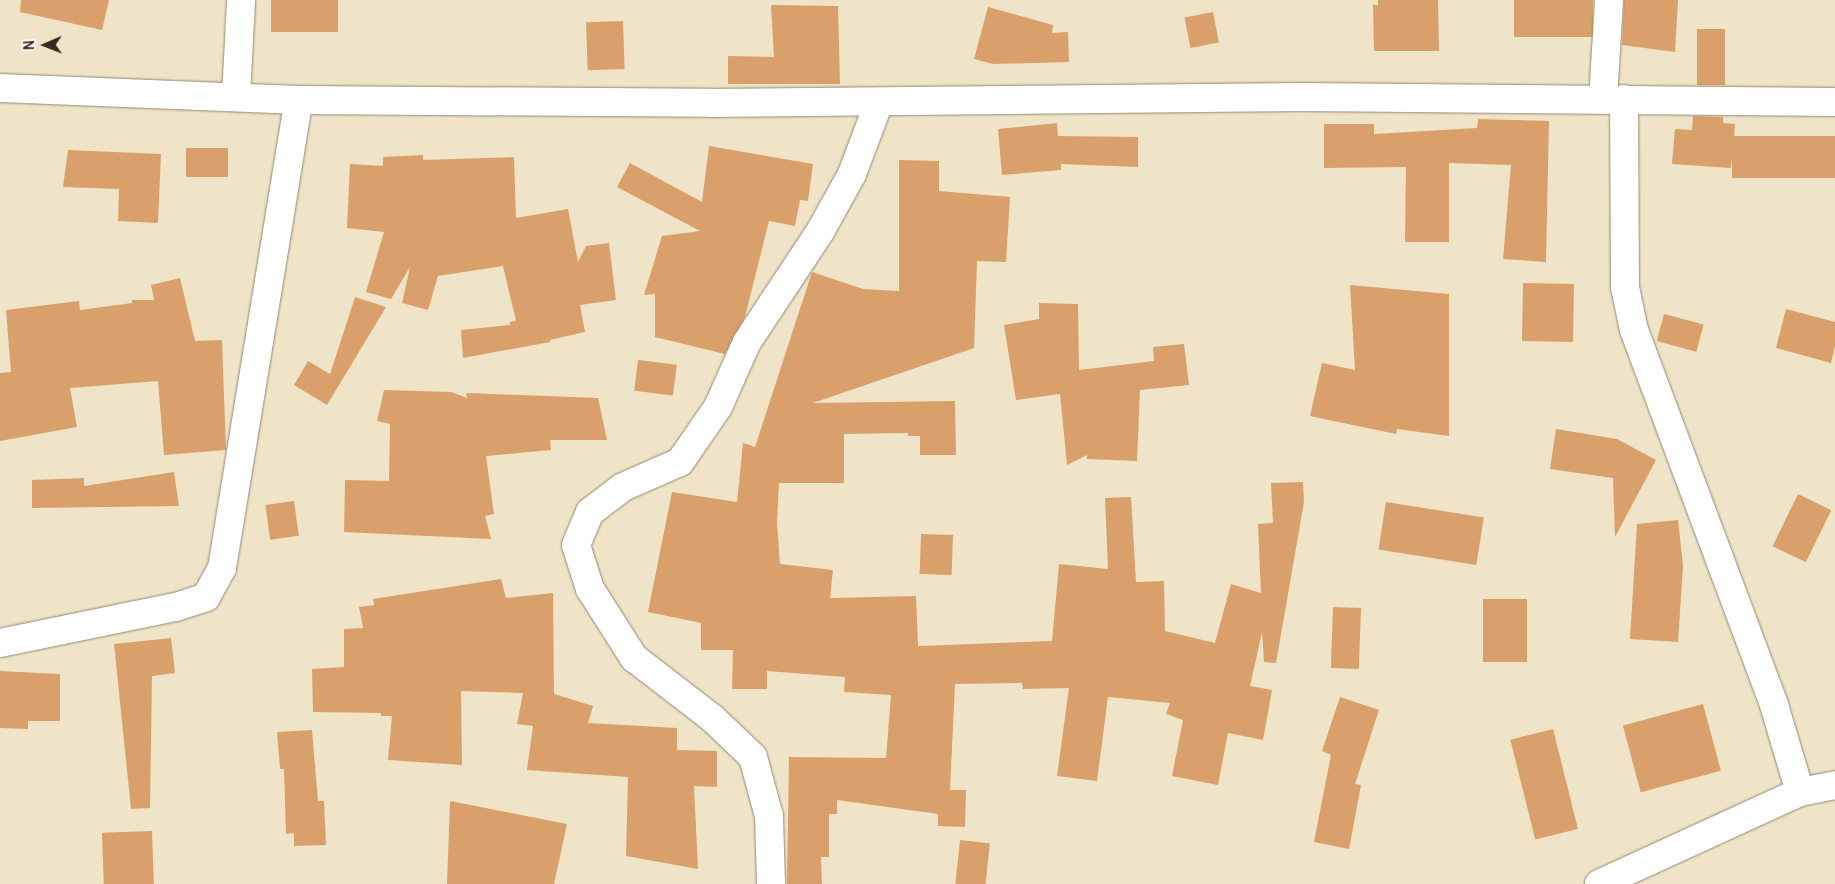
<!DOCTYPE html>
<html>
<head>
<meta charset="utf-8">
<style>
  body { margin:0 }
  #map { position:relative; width:1835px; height:884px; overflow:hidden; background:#efe4c7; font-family:Pangolin,sans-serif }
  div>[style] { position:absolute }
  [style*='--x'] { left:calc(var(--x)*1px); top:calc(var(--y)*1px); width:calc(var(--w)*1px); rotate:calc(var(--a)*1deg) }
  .building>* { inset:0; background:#daa06b; transform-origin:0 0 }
  .roads { filter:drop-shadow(0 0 1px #958772) drop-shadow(0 0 1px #958772) }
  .minor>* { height:28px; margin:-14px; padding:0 14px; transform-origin:14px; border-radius:14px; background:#fff }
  span { translate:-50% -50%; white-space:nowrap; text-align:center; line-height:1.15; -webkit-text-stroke:4px #fdfcf7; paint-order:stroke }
  .north { position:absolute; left:20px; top:20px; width:50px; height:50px; -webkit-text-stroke:4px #fdfcf7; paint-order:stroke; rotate:269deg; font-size:14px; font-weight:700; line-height:20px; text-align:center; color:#3b2a1e }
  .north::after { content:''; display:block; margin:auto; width:18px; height:22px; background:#3b2a1e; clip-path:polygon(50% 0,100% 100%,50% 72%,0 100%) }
</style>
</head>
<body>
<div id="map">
  <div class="building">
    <i style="clip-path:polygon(21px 0,109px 0,102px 30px,20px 12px)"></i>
    <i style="left:271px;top:0;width:67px;height:32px"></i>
    <i style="clip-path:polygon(1378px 0,1438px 0,1439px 51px,1374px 51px,1373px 5px,1378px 5px)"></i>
    <i style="left:1514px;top:0;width:79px;height:37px"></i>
    <i style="clip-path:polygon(1624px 0,1678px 0,1675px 52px,1622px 45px)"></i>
    <i style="clip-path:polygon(771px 5px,838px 6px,840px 84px,728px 84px,728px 56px,774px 57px)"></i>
    <i style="clip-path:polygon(988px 7px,1053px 25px,1052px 33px,1068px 32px,1069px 62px,993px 64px,974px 59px)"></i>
    <i style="left:1213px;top:12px;width:31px;height:29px;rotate:79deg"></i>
    <i style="left:623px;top:21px;width:48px;height:37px;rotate:88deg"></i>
    <i style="left:1697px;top:29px;width:28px;height:56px"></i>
    <i style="clip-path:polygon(1693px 116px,1723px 117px,1723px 123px,1735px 124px,1731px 168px,1672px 164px,1675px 129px,1692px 130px)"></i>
    <i style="clip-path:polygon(1478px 119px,1549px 121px,1546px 262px,1503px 259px,1511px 165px,1449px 163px,1449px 242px,1405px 242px,1406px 167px,1324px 168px,1324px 124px,1374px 124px,1374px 134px,1477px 128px)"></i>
    <i style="clip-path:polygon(1057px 123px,1058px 136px,1138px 137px,1138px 167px,1061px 164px,1061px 170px,1002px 175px,998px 129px)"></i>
    <i style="left:1835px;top:136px;width:42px;height:103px;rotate:90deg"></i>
    <i style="clip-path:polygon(709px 146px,813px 164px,808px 201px,800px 200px,795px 226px,769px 221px,745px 317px,725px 354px,655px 337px,655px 294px,644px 295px,662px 236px,700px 231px,617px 187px,630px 163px,702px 202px)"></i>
    <i style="left:228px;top:148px;width:29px;height:42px;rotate:90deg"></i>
    <i style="clip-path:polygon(68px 150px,161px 154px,158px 223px,118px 221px,119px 189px,63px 187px)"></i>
    <i style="clip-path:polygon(423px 155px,423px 160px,514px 157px,516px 218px,568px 209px,578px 262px,586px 246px,609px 243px,616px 300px,580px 305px,585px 332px,550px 340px,550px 342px,463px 358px,461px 330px,510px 325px,510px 322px,516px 321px,503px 266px,438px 276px,428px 310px,402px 303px,410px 267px,391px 299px,366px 292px,384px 232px,347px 228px,350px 164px,383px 166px,383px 157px)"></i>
    <i style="clip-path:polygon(899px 160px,939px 161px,939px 191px,1010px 197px,1006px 262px,977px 261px,974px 348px,813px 403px,955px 401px,956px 455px,920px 455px,920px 436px,908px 436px,908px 433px,844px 434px,844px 483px,779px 483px,777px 523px,780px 564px,833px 570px,830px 598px,916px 596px,918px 646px,1052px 641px,1059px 564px,1108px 569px,1105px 498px,1131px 497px,1136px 582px,1164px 581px,1165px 631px,1215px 643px,1231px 584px,1261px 593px,1258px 524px,1273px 523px,1271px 483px,1303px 482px,1304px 502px,1276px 663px,1264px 662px,1262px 632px,1250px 686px,1272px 690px,1263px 740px,1228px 733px,1218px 785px,1172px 776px,1183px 720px,1166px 714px,1170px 703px,1108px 697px,1097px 781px,1057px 776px,1069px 688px,1023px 689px,1022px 683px,955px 684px,950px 790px,966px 790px,965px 827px,938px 826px,938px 814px,837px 800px,837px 814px,829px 814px,829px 857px,821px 857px,822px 884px,787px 884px,789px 757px,886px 758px,891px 695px,844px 692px,845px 677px,767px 671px,767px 689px,732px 689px,733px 650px,701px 650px,701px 623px,648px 612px,672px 492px,737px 502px,743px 443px,755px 447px,812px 272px,863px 289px,899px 291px)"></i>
    <i style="clip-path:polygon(180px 278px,195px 341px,222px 340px,226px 450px,164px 455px,158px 381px,70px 388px,77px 427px,0 441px,0 373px,11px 372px,6px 310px,79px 301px,80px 310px,132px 303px,132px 300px,154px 300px,151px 285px)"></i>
    <i style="left:1523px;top:283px;width:51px;height:58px;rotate:1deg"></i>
    <i style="clip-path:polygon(1350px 285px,1449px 294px,1449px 436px,1397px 429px,1396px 434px,1310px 416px,1322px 363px,1355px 370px)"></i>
    <i style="clip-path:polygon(355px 297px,386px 307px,327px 405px,294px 385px,308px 361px,330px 374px)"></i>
    <i style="clip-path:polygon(1039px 303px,1078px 304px,1079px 370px,1154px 361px,1153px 347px,1184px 344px,1189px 385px,1140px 390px,1137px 461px,1087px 459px,1087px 455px,1067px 465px,1060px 394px,1016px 400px,1004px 325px,1039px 319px)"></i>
    <i style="clip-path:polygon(1786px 309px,1835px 322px,1835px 346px,1831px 363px,1776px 348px)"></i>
    <i style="left:1664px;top:314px;width:41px;height:28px;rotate:15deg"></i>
    <i style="left:638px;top:360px;width:39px;height:31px;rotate:7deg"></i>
    <i style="clip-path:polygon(384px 390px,451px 392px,467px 398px,466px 393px,598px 398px,607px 440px,550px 440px,551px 450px,486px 456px,494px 514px,485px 516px,491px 539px,344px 532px,345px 480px,389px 481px,390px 424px,377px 421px)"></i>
    <i style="clip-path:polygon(1556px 429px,1617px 439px,1656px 460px,1615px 537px,1613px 478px,1550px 469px)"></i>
    <i style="clip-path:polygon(174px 472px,179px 506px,32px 508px,32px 480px,84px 478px,84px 486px)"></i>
    <i style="left:1798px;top:494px;width:37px;height:58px;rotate:26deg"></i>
    <i style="left:294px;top:501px;width:35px;height:29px;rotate:82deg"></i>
    <i style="left:1386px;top:502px;width:99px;height:48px;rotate:9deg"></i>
    <i style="clip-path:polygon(1678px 520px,1683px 566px,1678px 642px,1630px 639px,1637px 524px)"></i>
    <i style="left:921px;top:534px;width:32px;height:40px;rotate:2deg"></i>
    <i style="clip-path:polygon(501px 579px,506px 598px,553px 593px,554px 694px,593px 706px,588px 723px,677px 728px,677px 750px,717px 751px,717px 787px,694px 786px,698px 869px,626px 856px,628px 777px,527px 770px,533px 726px,517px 724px,523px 693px,461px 691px,462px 765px,388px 760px,392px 716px,381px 716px,381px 713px,313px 712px,312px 669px,344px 667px,344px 629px,363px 628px,359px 607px,374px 605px,373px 599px)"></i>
    <i style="left:1527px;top:599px;width:63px;height:44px;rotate:90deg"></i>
    <i style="left:1333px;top:607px;width:28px;height:61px;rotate:2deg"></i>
    <i style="clip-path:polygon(171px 638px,175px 673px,152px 676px,150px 808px,131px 809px,114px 644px)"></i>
    <i style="clip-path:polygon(0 671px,60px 674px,60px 721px,28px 721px,28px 729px,0 728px)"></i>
    <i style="clip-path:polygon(1340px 697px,1379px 710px,1355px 784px,1361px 785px,1349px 849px,1314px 842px,1331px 755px,1322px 751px)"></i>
    <i style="left:1703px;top:704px;width:69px;height:83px;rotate:75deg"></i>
    <i style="left:1553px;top:729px;width:103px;height:44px;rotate:76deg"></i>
    <i style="clip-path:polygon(312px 730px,318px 801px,324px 801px,326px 845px,294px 846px,294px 833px,286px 834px,284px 769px,280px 769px,277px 732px)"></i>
    <i style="clip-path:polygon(450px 801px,567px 824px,554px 884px,447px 884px)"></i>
    <i style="left:152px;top:831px;width:53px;height:50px;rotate:88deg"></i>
    <i style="left:960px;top:840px;width:30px;height:44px;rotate:6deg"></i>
  </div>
  <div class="roads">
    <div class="minor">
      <i style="--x:0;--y:88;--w:299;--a:2.3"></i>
      <i style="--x:299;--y:100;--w:411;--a:0.4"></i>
      <i style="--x:710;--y:103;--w:592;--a:-0.58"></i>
      <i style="--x:1302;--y:97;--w:533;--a:0.54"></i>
      <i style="--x:236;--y:97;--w:97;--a:-87"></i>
      <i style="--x:1603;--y:99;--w:99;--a:-86.5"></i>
      <i style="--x:1624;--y:99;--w:188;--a:89.7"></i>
      <i style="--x:1625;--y:287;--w:44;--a:78.2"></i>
      <i style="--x:1634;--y:330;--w:400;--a:69.5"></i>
      <i style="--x:1774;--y:705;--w:91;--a:73.4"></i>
      <i style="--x:0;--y:643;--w:180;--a:-11.6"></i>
      <i style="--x:176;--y:607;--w:32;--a:-18"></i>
      <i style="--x:206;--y:597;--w:33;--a:-61"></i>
      <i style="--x:222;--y:568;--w:474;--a:-80.7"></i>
      <i style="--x:771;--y:884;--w:68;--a:-91.7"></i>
      <i style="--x:769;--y:816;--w:61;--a:-105.2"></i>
      <i style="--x:753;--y:757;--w:57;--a:-136.4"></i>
      <i style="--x:712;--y:718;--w:98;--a:-142.4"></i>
      <i style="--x:634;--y:658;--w:82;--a:-122.5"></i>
      <i style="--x:590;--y:589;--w:46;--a:-107.7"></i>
      <i style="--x:576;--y:545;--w:36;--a:-67"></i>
      <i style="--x:590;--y:512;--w:41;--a:-37.1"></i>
      <i style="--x:623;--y:487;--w:62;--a:-23.7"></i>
      <i style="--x:680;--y:462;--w:67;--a:-55.4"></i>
      <i style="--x:718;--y:407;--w:71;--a:-66"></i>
      <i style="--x:747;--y:342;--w:134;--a:-56.5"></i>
      <i style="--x:821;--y:230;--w:64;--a:-61"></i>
      <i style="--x:852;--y:174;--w:77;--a:-69.4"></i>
      <i style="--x:1599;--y:884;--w:221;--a:-24.6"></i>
      <i style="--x:1800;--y:792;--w:36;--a:-11"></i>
    </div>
  </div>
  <div class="north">N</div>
</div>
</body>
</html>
